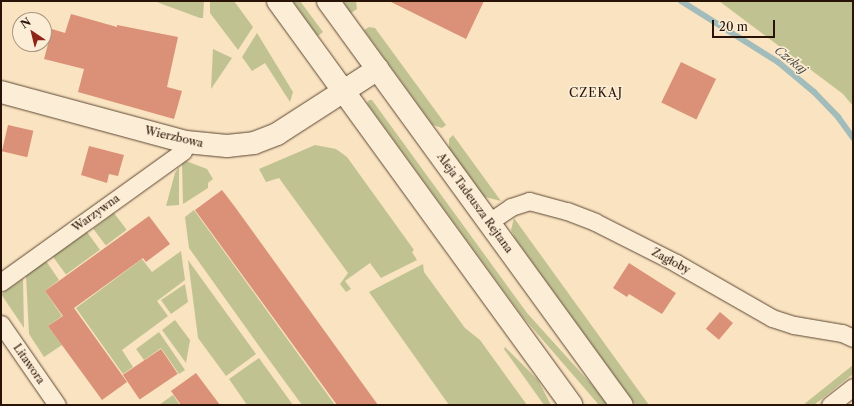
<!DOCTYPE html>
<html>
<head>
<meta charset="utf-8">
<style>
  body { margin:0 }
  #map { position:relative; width:854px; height:406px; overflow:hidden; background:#fae3c0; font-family:"Libre Caslon Text",serif }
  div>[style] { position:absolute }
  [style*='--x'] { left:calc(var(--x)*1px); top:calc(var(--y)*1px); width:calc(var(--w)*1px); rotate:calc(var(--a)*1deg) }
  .green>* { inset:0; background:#c0c391; transform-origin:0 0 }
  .stream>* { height:6px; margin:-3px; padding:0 3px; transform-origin:3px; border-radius:3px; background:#a1bcbb }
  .building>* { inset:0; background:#da9177; transform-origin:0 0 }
  .roads { filter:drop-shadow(0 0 1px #5c4734) drop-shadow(0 0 1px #5c4734) }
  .street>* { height:17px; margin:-8.5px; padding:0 8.5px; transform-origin:8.5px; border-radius:8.5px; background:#fcedd6 }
  .secondary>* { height:22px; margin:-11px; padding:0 11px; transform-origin:11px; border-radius:11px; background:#fcedd6 }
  span { translate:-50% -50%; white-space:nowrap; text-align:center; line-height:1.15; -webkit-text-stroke:3px #fcedd6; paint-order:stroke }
  .street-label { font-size:11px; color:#281306 }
  .water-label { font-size:12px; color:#524e45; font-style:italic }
  .neighbourhood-label { font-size:12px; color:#281306; letter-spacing:1px }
  .frame { position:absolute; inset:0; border:2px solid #281306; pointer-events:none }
  .north { position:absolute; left:12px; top:12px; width:40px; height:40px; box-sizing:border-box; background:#fcedd6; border:1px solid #a79683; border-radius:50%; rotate:325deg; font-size:11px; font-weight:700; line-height:16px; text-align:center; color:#281306 }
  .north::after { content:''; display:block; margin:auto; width:14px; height:18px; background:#8f2418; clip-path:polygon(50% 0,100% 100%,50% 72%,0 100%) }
  .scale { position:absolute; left:712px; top:20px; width:63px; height:18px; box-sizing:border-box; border:2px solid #281306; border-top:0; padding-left:5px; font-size:12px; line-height:14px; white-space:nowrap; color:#281306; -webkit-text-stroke:3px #fcedd6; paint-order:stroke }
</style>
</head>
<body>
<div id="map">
  <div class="green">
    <i style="clip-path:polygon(154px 1px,204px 1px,203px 18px,200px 18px)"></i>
    <i style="clip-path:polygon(210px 1px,234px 1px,253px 27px,238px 50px,210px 13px)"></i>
    <i style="clip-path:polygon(293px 1px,300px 1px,323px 32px,318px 36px)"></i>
    <i style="clip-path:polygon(343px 1px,356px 1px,357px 9px,351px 13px)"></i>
    <i style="clip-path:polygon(719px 1px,853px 1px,853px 106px,843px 94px)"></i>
    <i style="clip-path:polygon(369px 27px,375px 28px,446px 125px,442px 128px,433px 125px,364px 30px)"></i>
    <i style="clip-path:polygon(257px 33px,293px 92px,290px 102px,265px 63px,252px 71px,242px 57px)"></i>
    <i style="clip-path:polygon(213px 49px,232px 58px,211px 89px)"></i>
    <i style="clip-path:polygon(369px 100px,372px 100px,527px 313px,593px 386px,607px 405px,599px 405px,522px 316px,367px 103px)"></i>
    <i style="clip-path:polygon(453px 135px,501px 201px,485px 197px,449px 148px,449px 139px)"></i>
    <i style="clip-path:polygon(315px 145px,336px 149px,347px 157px,414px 250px,412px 252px,417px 260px,381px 278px,370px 263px,345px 281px,351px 289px,346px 292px,340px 284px,348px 273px,279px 178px,266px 182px,259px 169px)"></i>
    <i style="clip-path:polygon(186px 161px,207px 169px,213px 179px,208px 183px,208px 188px,183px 204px,182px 164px)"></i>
    <i style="clip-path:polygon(179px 167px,179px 205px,166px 206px,175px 173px)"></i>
    <i style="clip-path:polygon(194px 210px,335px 405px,302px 405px,264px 353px,189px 248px,185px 217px)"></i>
    <i style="left:114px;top:213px;width:21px;height:26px;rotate:53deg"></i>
    <i style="clip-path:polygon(514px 218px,649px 405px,636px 405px,515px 238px,511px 230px)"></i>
    <i style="left:87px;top:232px;width:22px;height:42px;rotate:54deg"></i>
    <i style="clip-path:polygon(181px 251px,185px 280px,157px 301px,168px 316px,122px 350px,133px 367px,123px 374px,76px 308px,142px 259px,152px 272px)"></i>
    <i style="clip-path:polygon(188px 260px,256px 354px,226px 376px,198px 338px)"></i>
    <i style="clip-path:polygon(46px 261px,59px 280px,45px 291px,62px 316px,48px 326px,62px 345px,44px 357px,29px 334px,26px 276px)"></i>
    <i style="clip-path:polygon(423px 264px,424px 272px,465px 328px,480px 340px,527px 405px,449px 405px,369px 292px)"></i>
    <i style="clip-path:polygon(23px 279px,24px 328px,1px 294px)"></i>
    <i style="clip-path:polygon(185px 284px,188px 302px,171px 314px,161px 300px)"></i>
    <i style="clip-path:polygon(175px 320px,190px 340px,186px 363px,162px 330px)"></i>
    <i style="clip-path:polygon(159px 332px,185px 370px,179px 374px,161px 348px,144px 360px,136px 349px)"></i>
    <i style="clip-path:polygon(505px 347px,538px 380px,551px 405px,544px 405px,504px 349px)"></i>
    <i style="clip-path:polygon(259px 358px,293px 405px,247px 405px,229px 379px)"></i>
    <i style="clip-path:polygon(853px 365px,853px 374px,814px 405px,803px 405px)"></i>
    <i style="clip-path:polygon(173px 395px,180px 405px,159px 405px)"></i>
  </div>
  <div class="stream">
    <i style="--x:681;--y:1;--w:115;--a:32.2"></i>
    <i style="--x:778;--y:62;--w:47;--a:39.8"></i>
    <i style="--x:814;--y:92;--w:35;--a:46"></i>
    <i style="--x:838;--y:117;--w:26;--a:54"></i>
  </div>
  <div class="building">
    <i style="clip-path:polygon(389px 1px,484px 1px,466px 39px)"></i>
    <i style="clip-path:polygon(71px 14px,117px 27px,117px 25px,178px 37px,167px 87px,182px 91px,174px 119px,78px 92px,84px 69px,44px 59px,52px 29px,65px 33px)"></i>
    <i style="left:681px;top:62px;width:39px;height:45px;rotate:26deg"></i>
    <i style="left:8px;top:125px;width:26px;height:27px;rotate:13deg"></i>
    <i style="clip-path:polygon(89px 146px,124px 155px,118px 176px,109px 174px,107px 183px,81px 175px)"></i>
    <i style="clip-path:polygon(222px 190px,235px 207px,378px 405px,337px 405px,195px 210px)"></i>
    <i style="clip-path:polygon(149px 216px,170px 244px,146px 262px,143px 258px,74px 308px,127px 382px,102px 400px,48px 326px,63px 316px,45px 291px)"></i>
    <i style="clip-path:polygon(629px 263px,676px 293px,662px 314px,629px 294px,627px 297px,613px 288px)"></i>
    <i style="left:720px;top:312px;width:17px;height:22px;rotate:40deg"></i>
    <i style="left:161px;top:349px;width:30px;height:46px;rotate:56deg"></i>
    <i style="clip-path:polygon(196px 373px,220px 405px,181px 405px,171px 391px)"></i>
  </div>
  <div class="roads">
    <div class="street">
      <i style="--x:489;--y:222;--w:27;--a:-34"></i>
      <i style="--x:511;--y:207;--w:19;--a:-18"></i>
      <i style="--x:529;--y:201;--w:39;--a:15"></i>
      <i style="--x:567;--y:211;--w:30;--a:21"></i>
      <i style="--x:595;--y:222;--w:91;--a:26.8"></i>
      <i style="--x:676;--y:263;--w:111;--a:29.8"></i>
      <i style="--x:772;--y:318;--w:23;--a:18"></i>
      <i style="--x:794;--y:325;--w:49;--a:9.5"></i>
      <i style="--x:842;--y:333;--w:12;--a:24"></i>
      <i style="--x:1;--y:282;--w:224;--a:-35.7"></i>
      <i style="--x:183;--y:151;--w:9;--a:-72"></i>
      <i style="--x:1;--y:324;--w:98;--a:55.3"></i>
      <i style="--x:830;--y:405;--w:29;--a:-38"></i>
    </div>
    <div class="secondary">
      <i style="--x:278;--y:1;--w:499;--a:54"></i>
      <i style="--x:328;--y:1;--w:500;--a:54"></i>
      <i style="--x:1;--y:92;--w:192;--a:15.1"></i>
      <i style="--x:186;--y:142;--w:41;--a:5.6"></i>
      <i style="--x:227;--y:146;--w:27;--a:-6"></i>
      <i style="--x:254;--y:143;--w:25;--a:-21"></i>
      <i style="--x:277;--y:134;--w:120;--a:-32.8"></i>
    </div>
  </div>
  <div class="street-label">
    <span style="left:174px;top:137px;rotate:13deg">Wierzbowa</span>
    <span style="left:475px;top:203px;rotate:54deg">Aleja Tadeusza Rejtana</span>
    <span style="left:96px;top:213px;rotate:-36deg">Warzywna</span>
    <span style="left:671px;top:261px;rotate:28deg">Zagłoby</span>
    <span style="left:29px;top:364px;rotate:55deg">Litawora</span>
  </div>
  <div class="water-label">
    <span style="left:791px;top:60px;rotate:38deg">Czekaj</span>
  </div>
  <div class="neighbourhood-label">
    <span style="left:596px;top:93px">CZEKAJ</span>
  </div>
  <div class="frame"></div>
  <div class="north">N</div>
  <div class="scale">20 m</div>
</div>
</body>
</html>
